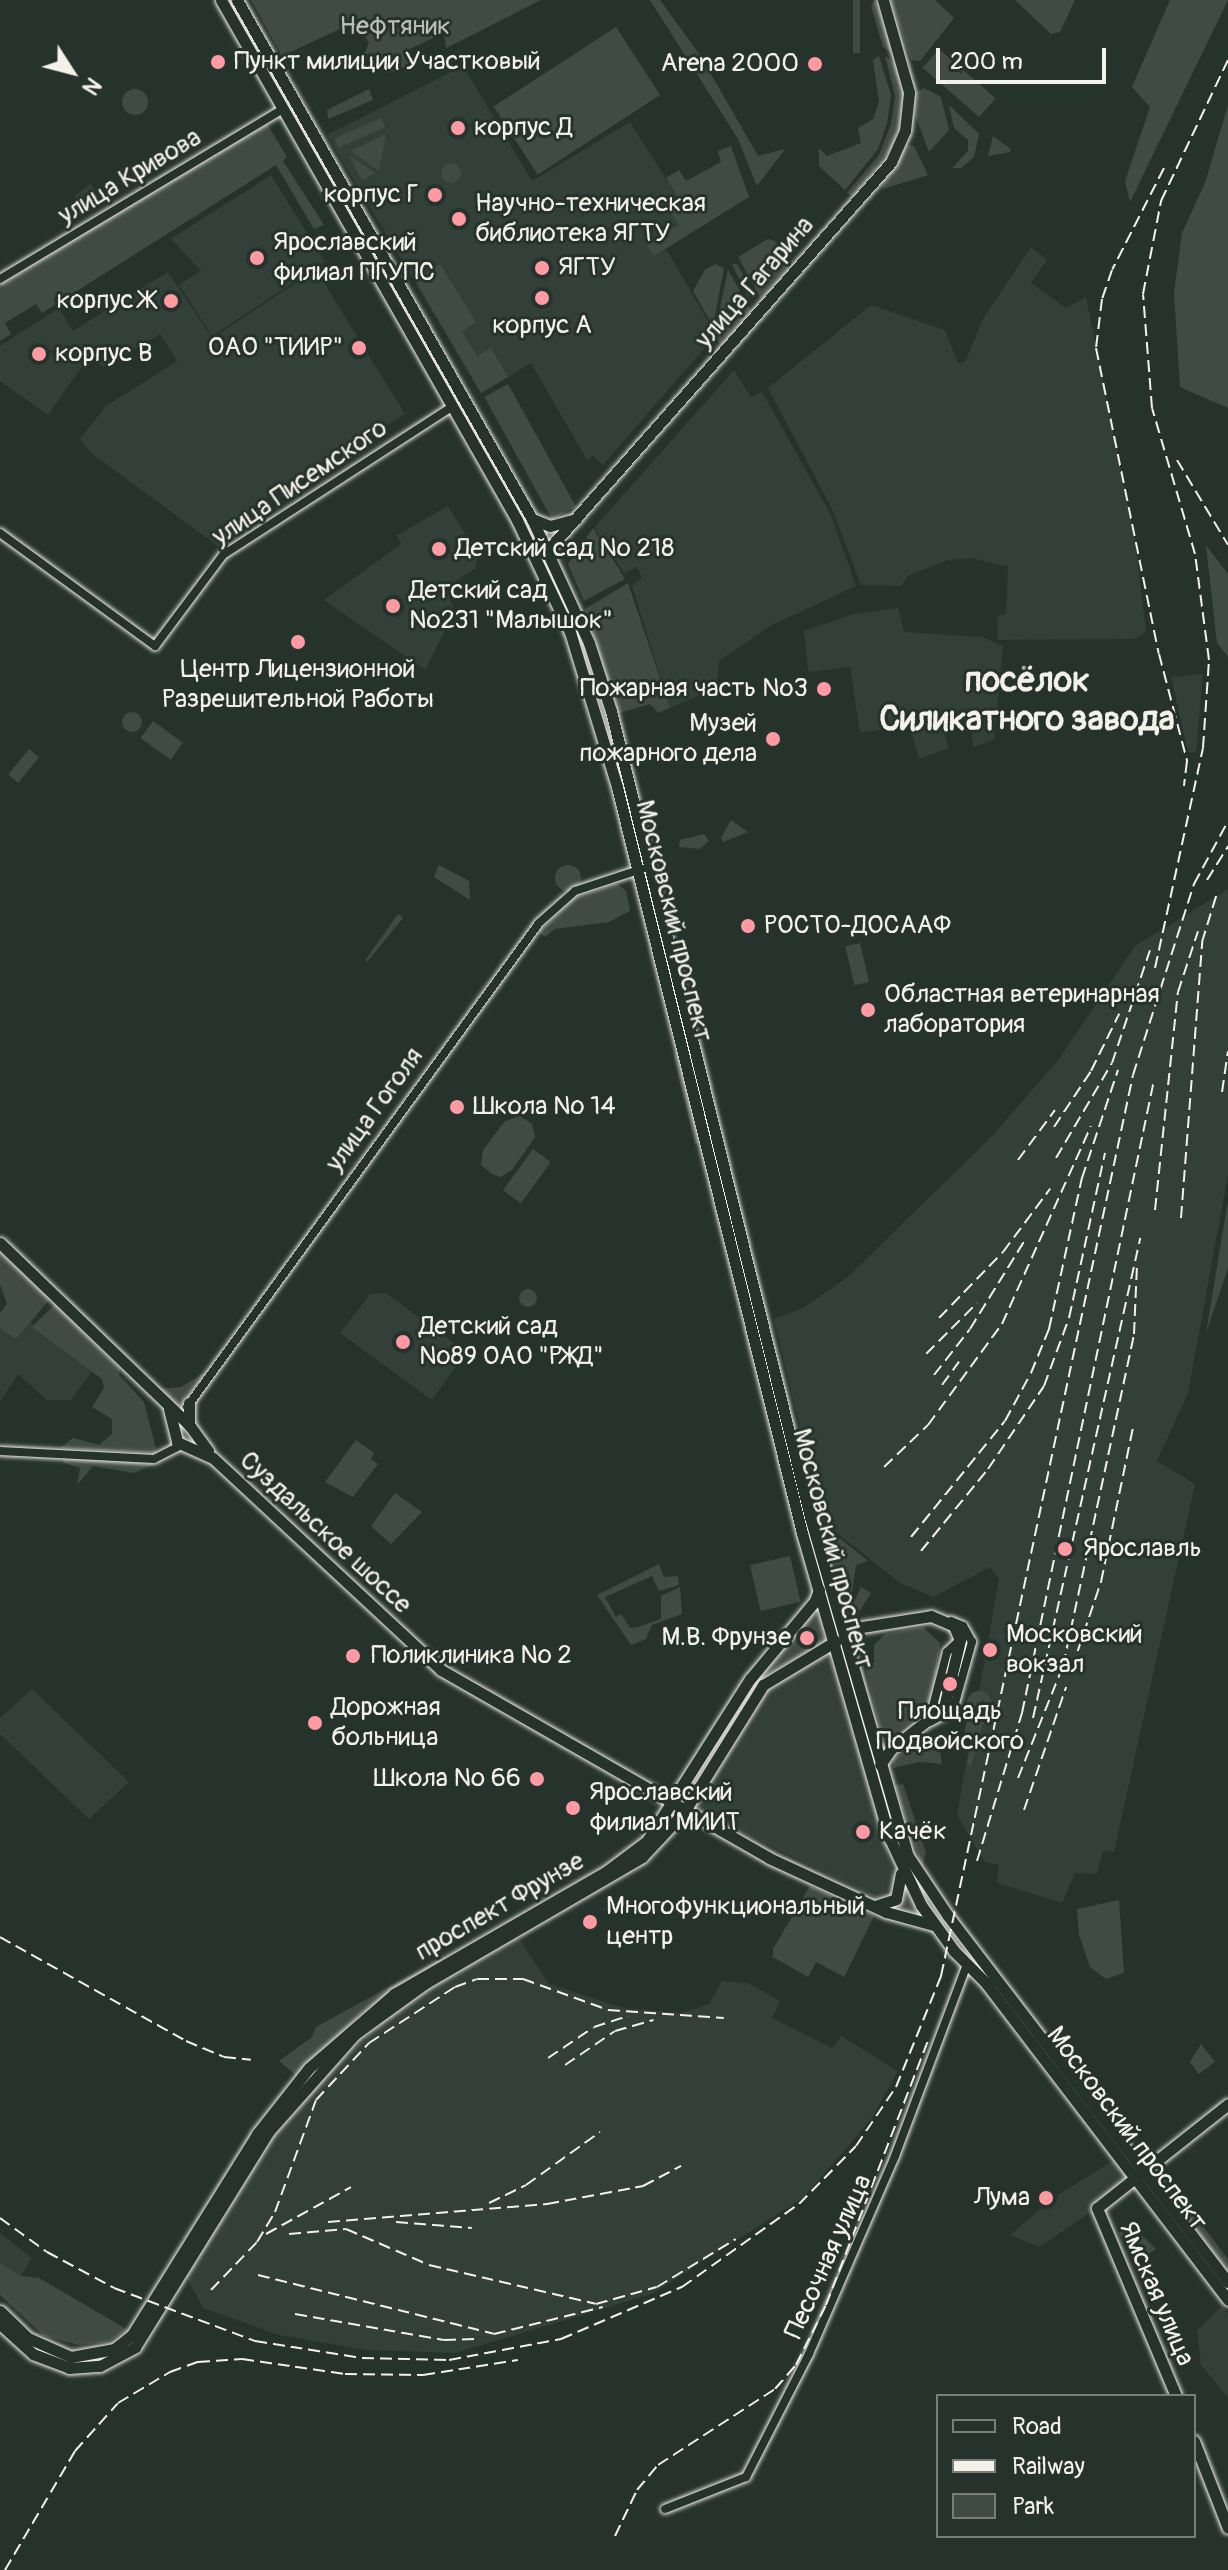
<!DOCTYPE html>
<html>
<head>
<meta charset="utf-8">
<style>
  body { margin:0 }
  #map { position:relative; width:1228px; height:2570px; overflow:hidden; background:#26332d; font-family:Pangolin,sans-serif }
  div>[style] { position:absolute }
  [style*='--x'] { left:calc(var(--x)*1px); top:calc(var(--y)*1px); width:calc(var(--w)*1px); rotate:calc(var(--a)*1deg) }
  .built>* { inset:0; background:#333f39 }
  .green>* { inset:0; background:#414b45; transform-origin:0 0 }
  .round { border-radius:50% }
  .roads { filter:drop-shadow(0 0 2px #f4f1e8) drop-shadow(0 0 2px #f4f1e8) }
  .minor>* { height:8px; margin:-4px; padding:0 4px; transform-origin:4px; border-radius:4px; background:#26332d }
  .major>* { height:11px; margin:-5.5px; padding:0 5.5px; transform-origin:5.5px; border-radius:5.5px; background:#26332d }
  .rail>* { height:2px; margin-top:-1px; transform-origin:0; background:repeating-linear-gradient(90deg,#f4f1e8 0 12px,transparent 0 18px) }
  .dots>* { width:22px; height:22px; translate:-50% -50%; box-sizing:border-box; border:4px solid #26332d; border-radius:50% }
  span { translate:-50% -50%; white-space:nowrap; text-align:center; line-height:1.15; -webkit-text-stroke:6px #26332d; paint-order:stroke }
  .park-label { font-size:26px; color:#bebfb7 }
  .poi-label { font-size:26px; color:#f4f1e8 }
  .left { translate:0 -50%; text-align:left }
  .right { translate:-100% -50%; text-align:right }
  .street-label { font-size:26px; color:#f4f1e8 }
  .district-label { font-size:34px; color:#f4f1e8; font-weight:700 }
  .legend { position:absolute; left:936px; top:2394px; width:260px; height:144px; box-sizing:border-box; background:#26332d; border:2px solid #787f78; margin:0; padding:10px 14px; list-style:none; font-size:24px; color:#f4f1e8 }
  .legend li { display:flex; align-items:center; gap:16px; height:40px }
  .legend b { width:40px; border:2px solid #787f78 }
  .north { position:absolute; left:32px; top:32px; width:80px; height:80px; -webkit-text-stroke:6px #26332d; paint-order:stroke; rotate:126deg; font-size:22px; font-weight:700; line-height:32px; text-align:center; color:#f4f1e8 }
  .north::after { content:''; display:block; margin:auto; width:28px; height:36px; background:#f4f1e8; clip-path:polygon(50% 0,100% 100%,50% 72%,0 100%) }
  .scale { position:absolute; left:936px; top:48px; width:170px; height:36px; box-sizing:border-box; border:4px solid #f4f1e8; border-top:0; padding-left:10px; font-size:24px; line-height:28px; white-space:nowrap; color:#f4f1e8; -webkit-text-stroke:6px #26332d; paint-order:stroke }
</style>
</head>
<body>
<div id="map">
  <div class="built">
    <i style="clip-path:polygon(463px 66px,532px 181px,630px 122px,678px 198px,679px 226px,646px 246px,654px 256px,666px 249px,712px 328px,708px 344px,603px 465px,593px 456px,587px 460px,531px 363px,481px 393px,327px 135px)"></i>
    <i style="clip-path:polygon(271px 175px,325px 262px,212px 336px,179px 285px,201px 271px,171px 239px)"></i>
    <i style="clip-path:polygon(91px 183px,100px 199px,81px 212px,74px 197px)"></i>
    <i style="clip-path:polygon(1031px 247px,1047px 260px,1031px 283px,1066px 308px,1086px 297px,1135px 540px,1146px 632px,1135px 639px,998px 640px,997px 616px,1006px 614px,1008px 567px,972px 558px,947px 560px,908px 576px,901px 586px,861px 585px,833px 511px,768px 388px,871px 305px,945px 330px,958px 363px,965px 362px,984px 317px)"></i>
    <i style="clip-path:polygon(316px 270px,405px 414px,225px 525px,235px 533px,222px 549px,91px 453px,80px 439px,106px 406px,177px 361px,160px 334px,104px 367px,94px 361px,80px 369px,48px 415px,0 381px,0 346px,59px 308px,73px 331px,168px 272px,212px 338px)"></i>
    <i style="clip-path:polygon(734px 370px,751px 397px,762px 392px,830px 513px,856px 586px,770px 626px,719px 661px,717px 687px,670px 708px,632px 586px,642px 577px,637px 567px,624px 573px,594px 528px)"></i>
    <i style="clip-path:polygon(448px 506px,477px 553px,476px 568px,446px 588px,455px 611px,425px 670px,324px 600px,401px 544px,397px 535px)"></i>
    <i style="clip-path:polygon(898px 608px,904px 632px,982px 637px,1003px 646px,994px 740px,973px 747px,970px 708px,938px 715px,949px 748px,919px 759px,909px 725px,860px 733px,850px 667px,808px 672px,804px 631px,854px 614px)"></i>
    <i style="clip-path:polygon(1203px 674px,1196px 753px,1188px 752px,1171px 677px)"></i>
    <i style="clip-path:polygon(1228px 889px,1228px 1175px,1188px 1393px,1157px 1461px,1195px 1484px,1114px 1852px,1103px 1850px,1097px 1874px,1075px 1873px,1062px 1903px,997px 1883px,999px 1865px,985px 1862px,957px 1815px,999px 1579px,990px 1567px,933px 1597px,900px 1583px,823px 1522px,774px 1319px,803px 1308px,848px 1277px,993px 1135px,1059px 1059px,1135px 946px)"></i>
    <i style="clip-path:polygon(386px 1293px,466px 1352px,432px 1400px,340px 1333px,370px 1294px)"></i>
    <i style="clip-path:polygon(7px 1304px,93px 1370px,71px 1400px,47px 1400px,18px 1374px,0 1402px,0 1313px)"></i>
    <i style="clip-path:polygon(823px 1654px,831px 1660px,895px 1879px,891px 1889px,877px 1898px,693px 1808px,767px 1690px,787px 1671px)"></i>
    <i style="clip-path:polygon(32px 1689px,129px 1782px,89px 1819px,0 1734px,0 1718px)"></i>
    <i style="clip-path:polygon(518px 1937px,549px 1984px,624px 2008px,682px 2013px,709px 2004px,722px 1981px,748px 1983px,780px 2001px,772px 2018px,832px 2048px,841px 2036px,898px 2071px,871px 2120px,803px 2198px,652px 2294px,455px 2353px,366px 2350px,279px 2335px,203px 2308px,186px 2277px,291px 2110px,394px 2010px)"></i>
    <i style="clip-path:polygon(1116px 2159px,1129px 2176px,1097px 2208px,1039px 2247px,1010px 2235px,1053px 2198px)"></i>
    <i style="clip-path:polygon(0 2233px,32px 2258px,21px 2276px,0 2263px)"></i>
    <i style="clip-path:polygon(1222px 2306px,1228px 2314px,1228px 2398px,1201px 2365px,1197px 2330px)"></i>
  </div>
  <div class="green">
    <i style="clip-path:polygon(227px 0,231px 0,522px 518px)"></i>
    <i style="clip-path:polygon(251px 0,541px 0,446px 48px,444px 33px,408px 50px,414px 56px,408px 65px,390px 73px,387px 61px,381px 63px,375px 54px,364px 54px,369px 43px,355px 22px,282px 56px)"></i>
    <i style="clip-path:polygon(650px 0,660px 0,700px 55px,758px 156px,785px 149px,757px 186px,738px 139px)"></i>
    <i style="left:853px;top:0;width:7px;height:53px"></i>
    <i style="clip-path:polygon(875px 0,893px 53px,883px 47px,871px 6px)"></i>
    <i style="clip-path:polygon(891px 0,935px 0,954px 18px,920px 61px,911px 60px)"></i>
    <i style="clip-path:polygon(1015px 0,1075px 0,1060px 32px,1051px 34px)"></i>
    <i style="clip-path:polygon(1170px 0,1228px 0,1130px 202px,1125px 181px,1150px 107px,1132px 87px)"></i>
    <i style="left:616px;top:27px;width:81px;height:146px;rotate:57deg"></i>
    <i style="left:939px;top:49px;width:75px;height:25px;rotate:41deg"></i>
    <i style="clip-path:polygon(879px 56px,891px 95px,887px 124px,878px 149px,845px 190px,819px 166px,819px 148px,827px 156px,861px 143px,858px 128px,873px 119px,879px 102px,873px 60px)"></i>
    <i style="clip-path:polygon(885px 56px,896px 64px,904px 90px,903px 113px,892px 148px,853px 196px,847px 193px,879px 155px,891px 124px,895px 96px)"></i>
    <i style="clip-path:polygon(924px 88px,941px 97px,949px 130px,929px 152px,914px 112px,916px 92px)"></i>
    <i class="round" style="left:122px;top:89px;width:26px;height:26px"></i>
    <i style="clip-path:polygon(369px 89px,373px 100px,328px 119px,327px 110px)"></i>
    <i style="clip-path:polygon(949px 105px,979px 134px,974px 157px,961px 168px,952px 168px,968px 151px,968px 140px,954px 128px)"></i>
    <i style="clip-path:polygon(1228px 105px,1228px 408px,1180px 387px,1174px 293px,1182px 233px,1205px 183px)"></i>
    <i style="left:381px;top:118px;width:10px;height:51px;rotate:66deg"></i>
    <i style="clip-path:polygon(266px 122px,287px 157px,283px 161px,324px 225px,314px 229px,276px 165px,42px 313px,36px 304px,5px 323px,11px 334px,0 341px,0 285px)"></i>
    <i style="clip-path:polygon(386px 134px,379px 171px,351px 151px)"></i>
    <i style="clip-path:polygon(993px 136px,1011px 149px,1010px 152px,988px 156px)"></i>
    <i style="clip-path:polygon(907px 145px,914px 146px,928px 175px,883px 189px,882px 181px)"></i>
    <i style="clip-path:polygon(731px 146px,749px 197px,654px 256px,646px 246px,679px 225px,666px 206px,678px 198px,666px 178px,679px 170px,686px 181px,721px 162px,718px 151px)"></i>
    <i style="clip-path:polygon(349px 155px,375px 173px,362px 181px)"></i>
    <i class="round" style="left:441px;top:163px;width:20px;height:20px"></i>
    <i style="clip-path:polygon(768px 239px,775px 241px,789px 269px,763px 303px,738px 257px)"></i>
    <i style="clip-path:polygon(440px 264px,476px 322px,462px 332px,477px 356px,491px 348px,508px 377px,481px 393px,415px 280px)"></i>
    <i style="clip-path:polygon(715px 264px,724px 268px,713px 326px,693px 291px,705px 270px)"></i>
    <i style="clip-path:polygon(732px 264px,737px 264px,753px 292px,748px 297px)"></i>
    <i style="clip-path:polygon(728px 270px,753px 314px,724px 349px,714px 336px)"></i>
    <i style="left:508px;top:384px;width:140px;height:27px;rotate:61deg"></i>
    <i style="clip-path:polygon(593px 528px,625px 579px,584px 601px,568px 564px)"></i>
    <i style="clip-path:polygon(1206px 545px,1228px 574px,1228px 657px,1217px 643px)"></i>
    <i style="clip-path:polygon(547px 565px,578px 629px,595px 677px,642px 852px,598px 696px)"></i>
    <i style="clip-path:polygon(628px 583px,670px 708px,658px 713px,650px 704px,619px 713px,585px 609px)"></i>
    <i class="round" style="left:122px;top:712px;width:20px;height:20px"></i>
    <i style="left:153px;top:721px;width:37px;height:21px;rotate:36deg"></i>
    <i style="left:29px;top:749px;width:13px;height:33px;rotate:39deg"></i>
    <i style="clip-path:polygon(731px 820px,748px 832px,723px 842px,721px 838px)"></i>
    <i style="clip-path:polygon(704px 834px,709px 841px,700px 849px,679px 847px,680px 840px)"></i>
    <i style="clip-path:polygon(439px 865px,469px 881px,470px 900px,434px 877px)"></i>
    <i class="round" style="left:555px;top:865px;width:26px;height:26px"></i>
    <i style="clip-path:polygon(617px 883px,626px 891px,630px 911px,609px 922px,555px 929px,545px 937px,539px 932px,574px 898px)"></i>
    <i style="clip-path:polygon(647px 883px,649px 883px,712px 1147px,711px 1147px)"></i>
    <i style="clip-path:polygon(398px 914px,403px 918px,367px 962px,366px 959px)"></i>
    <i style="left:860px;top:943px;width:40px;height:15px;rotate:77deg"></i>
    <i style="clip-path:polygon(677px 1044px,700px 1143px,695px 1144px,674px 1058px)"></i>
    <i style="clip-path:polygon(520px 1116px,532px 1124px,535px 1137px,512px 1170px,501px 1177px,492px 1174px,481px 1165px,483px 1150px,505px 1121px)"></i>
    <i style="left:533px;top:1149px;width:22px;height:51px;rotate:36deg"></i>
    <i style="clip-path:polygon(712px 1150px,714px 1150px,822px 1584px,803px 1518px)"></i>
    <i style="clip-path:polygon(1228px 1205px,1228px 1268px,1206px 1333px,1227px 1206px)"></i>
    <i style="clip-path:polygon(0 1252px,50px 1299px,16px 1339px,0 1328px,0 1313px,7px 1304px,0 1284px)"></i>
    <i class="round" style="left:519px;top:1289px;width:18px;height:18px"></i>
    <i style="clip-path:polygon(55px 1304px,120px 1369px,119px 1375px,144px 1402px,157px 1453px,60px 1448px,73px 1438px,99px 1445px,112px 1434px,112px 1419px,92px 1407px,104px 1388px,102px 1379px,32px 1327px)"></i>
    <i style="clip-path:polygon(207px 1371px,181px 1405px,174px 1405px,158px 1389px,181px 1387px)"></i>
    <i style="clip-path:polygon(356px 1440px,374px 1453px,371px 1459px,378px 1464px,353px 1497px,325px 1482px)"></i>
    <i style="clip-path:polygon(62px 1457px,154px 1464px,134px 1473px,93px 1466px,77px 1485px,80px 1468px,64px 1463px)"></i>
    <i style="clip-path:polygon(395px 1493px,422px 1512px,391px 1544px,371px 1526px)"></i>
    <i style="clip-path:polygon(828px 1529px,868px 1561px,856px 1565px,852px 1593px,841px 1588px,832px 1553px,837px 1548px,824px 1534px)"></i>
    <i style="left:790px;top:1556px;width:47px;height:41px;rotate:77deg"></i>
    <i style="clip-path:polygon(659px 1564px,664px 1577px,678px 1576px,679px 1585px,659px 1591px,652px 1576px,605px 1597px,616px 1617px,621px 1614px,630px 1628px,638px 1627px,661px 1619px,661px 1596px,680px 1587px,682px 1614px,652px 1625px,646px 1639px,631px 1645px,597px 1595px)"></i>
    <i style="clip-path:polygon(861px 1587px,871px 1593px,857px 1615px,852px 1606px)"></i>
    <i style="clip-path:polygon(809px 1613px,819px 1615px,825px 1641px,763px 1677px,685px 1795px,752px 1681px)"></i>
    <i style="clip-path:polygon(923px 1627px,940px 1643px,933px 1693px,924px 1713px,891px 1736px,882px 1736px,866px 1671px,874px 1662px,874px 1645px,885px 1634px)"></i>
    <i class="round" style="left:967px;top:1691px;width:24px;height:24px"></i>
    <i style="clip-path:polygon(968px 1716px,984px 1720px,971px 1767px,967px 1763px,972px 1740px,963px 1738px)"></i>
    <i style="clip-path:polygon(939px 1732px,947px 1736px,939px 1743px,942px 1764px,919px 1762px,893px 1768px,893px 1759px)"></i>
    <i style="clip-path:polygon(903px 1784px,926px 1853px,922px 1867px,895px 1785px)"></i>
    <i style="clip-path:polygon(810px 1886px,874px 1916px,844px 1977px,816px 1962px,808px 1977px,773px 1957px,773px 1949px)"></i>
    <i style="clip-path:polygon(904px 1886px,909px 1895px,925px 1918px,896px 1911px)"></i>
    <i style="clip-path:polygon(1119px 1900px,1124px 1973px,1106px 1979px,1090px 1967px,1079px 1935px,1077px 1909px)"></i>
    <i style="clip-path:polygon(438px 1960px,443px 1961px,363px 2012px,297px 2076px,279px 2061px,312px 2037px,316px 2027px)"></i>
    <i style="clip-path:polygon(1201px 2044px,1215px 2062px,1199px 2074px,1190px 2062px)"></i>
    <i style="clip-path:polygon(1158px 2167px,1228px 2259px,1228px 2273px,1159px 2177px)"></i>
    <i style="clip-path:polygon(1130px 2224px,1156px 2249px,1136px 2262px,1119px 2233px)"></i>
    <i style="clip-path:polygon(0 2263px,21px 2276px,39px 2278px,128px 2330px,107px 2342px,79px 2345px,44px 2336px,0 2295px)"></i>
  </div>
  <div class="roads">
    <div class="minor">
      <i style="--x:0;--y:279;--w:328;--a:-31"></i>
      <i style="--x:0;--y:533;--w:192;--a:36.1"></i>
      <i style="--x:155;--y:646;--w:114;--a:-53.2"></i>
      <i style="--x:223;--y:555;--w:273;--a:-32.9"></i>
      <i style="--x:187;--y:1407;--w:598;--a:-53.97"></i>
      <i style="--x:539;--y:923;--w:48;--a:-41.6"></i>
      <i style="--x:575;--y:891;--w:71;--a:-18.2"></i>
      <i style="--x:0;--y:1451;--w:154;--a:3"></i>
      <i style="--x:154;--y:1459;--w:33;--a:-27"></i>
      <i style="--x:930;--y:1718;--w:68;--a:-75.6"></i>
      <i style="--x:947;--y:1652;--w:18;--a:-43"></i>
      <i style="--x:930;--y:1722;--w:26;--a:-28"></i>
      <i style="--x:953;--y:1710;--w:71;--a:-74.4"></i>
      <i style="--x:972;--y:1642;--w:18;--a:-119"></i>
      <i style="--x:963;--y:1626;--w:13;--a:-157"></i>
      <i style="--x:665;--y:2509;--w:87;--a:-21.6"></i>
      <i style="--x:746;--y:2477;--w:138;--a:-62.9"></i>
      <i style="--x:809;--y:2354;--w:216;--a:-66.5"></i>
      <i style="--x:895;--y:2156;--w:205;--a:-69.4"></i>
    </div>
    <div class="major">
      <i style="--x:221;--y:0;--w:598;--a:60.35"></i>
      <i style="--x:517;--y:520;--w:124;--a:64.7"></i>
      <i style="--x:570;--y:632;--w:162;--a:73.1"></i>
      <i style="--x:617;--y:787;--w:769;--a:76.07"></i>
      <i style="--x:802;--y:1533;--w:318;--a:74"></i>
      <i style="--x:890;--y:1839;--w:73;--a:64.8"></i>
      <i style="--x:921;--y:1905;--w:57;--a:54.3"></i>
      <i style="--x:954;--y:1951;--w:49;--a:45"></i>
      <i style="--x:237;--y:0;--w:597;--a:60.39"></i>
      <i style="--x:532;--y:519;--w:136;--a:65.3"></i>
      <i style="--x:589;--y:643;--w:71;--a:72.1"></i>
      <i style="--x:611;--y:711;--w:830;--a:76.13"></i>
      <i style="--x:810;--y:1517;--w:353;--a:73.9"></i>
      <i style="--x:908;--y:1856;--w:72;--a:56.3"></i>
      <i style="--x:948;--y:1916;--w:461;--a:52.6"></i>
      <i style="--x:532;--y:519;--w:19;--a:21"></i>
      <i style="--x:550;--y:526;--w:27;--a:-15"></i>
      <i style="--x:545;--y:553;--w:522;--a:-48.49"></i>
      <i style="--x:891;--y:162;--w:34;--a:-66"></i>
      <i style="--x:905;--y:131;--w:39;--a:-84"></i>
      <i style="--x:909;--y:92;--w:96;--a:-105.8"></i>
      <i style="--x:0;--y:1243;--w:264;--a:43.9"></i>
      <i style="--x:190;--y:1426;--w:31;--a:54"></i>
      <i style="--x:189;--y:1403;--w:22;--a:90"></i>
      <i style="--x:169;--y:1409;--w:34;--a:76"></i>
      <i style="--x:177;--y:1442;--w:39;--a:24"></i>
      <i style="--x:213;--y:1458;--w:311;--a:42.9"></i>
      <i style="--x:441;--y:1670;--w:378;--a:29.8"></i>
      <i style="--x:769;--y:1858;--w:129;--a:24.8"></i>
      <i style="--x:886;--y:1912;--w:50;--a:15.2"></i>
      <i style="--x:843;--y:1630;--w:89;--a:-9"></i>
      <i style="--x:931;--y:1616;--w:25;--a:23"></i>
      <i style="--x:954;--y:1626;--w:15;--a:67"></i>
      <i style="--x:960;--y:1640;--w:69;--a:103.4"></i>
      <i style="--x:944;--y:1707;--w:68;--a:141.6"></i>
      <i style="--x:891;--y:1749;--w:19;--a:125"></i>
      <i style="--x:875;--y:1906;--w:22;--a:-18"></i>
      <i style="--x:896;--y:1899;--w:26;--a:-79"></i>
      <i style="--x:985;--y:1982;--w:400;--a:52.6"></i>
      <i style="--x:0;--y:2311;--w:39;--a:44"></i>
      <i style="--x:28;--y:2338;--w:47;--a:23.8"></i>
      <i style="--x:71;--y:2357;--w:44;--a:-10.5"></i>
      <i style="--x:114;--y:2349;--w:23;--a:-38"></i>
      <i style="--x:132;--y:2335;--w:237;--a:-58.1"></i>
      <i style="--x:257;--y:2134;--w:84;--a:-51.8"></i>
      <i style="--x:309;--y:2068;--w:113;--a:-41"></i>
      <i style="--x:394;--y:1994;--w:246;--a:-30"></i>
      <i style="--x:607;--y:1871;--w:50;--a:-36.9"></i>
      <i style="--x:647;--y:1841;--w:192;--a:-57.6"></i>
      <i style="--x:750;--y:1679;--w:102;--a:-50.2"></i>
      <i style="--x:815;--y:1601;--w:12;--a:-70"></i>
      <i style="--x:0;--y:2324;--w:45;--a:42.3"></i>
      <i style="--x:33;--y:2354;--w:39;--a:21"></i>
      <i style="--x:69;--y:2368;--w:31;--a:-4"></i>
      <i style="--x:100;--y:2366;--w:40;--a:-28"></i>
      <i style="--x:135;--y:2347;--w:254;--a:-58.2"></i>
      <i style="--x:269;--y:2131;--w:130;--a:-48.4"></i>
      <i style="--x:355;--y:2034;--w:85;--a:-35.9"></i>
      <i style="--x:424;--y:1984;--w:252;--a:-30.2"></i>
      <i style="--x:642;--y:1857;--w:62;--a:-47"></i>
      <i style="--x:684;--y:1812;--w:150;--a:-58.1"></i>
      <i style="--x:763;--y:1685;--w:85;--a:-31.1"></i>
      <i style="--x:1176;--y:2396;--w:204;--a:-112.8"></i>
      <i style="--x:1097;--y:2208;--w:167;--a:-38.4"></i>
      <i style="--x:1194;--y:2441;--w:93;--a:68.7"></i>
    </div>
  </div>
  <div class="rail">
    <i style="--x:1164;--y:168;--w:114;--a:117"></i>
    <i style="--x:1112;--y:270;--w:31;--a:109"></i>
    <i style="--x:1102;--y:299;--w:49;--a:97"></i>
    <i style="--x:1096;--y:348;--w:312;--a:78.4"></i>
    <i style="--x:1159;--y:654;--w:111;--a:75.3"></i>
    <i style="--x:1187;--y:761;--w:25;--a:97"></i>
    <i style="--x:1177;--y:460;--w:99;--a:59"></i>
    <i style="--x:1207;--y:880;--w:40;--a:-58"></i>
    <i style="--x:1155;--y:968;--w:225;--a:-77.7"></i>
    <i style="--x:1203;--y:748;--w:88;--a:-86.1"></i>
    <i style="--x:1209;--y:660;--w:107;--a:-97.5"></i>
    <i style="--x:1195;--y:554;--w:152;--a:-106.4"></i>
    <i style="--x:1152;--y:408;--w:114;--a:-94.5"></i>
    <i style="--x:1143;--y:294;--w:95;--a:-79"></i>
    <i style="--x:1161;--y:201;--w:156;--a:-64.6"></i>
    <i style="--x:1222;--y:1092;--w:41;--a:-81.7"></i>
    <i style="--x:1054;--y:1127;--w:67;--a:-56.5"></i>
    <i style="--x:1091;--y:1071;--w:64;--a:-63.8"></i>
    <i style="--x:1056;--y:1158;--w:110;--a:-59.5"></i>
    <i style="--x:1112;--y:1063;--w:119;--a:-71.4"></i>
    <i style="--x:1018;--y:1160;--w:62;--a:-53.5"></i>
    <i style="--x:1155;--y:1210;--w:219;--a:-84"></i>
    <i style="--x:1178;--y:992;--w:64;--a:-71.8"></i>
    <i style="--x:1181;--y:1218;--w:277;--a:-85.6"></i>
    <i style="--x:1202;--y:942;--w:54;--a:-72.9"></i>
    <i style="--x:939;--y:1318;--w:92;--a:-45.9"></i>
    <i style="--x:1003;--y:1252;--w:79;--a:-53.3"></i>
    <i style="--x:926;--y:1354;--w:72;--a:-45"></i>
    <i style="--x:934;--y:1375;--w:58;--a:-52"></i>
    <i style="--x:970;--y:1329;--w:105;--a:-58.3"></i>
    <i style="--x:942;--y:1385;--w:29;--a:-54"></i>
    <i style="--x:884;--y:1467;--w:61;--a:-43.7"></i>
    <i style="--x:928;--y:1425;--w:125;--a:-53.8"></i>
    <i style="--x:1002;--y:1324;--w:217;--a:-65.8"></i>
    <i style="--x:911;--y:1537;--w:149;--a:-51"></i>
    <i style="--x:1005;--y:1421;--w:55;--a:-61.6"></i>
    <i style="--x:1031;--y:1373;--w:48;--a:-67.8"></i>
    <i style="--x:1049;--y:1329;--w:155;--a:-77.7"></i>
    <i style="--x:1082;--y:1178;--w:114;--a:-71.6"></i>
    <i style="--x:921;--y:1551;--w:106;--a:-50.7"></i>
    <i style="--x:988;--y:1469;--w:100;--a:-56"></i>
    <i style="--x:1044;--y:1386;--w:72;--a:-69.8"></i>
    <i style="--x:1069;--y:1318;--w:169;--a:-77.7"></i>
    <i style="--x:1072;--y:1668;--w:91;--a:-71.4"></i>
    <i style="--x:1101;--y:1582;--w:157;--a:-78.3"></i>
    <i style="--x:1033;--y:1718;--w:492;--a:-77.4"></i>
    <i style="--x:1018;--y:1778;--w:121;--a:-68.1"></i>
    <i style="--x:1063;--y:1666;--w:340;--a:-77.9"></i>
    <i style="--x:1134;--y:1334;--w:69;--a:-87.5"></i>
    <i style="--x:1024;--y:1810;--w:130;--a:-71.1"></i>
    <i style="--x:977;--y:1861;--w:155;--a:-73.1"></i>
    <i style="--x:1022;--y:1713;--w:647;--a:-78.22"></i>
    <i style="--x:0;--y:1937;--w:213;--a:29.2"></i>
    <i style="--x:186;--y:2041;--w:41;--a:22.8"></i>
    <i style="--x:224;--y:2057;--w:27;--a:6"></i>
    <i style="--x:548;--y:2058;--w:55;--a:-34"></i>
    <i style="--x:594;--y:2027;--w:36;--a:-18"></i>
    <i style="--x:565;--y:2065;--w:60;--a:-34.2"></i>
    <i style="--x:615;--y:2031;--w:40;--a:-16"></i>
    <i style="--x:489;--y:2203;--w:41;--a:-25.9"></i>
    <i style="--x:526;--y:2185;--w:91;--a:-35.6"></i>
    <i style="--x:0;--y:2218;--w:58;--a:35.9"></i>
    <i style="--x:47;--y:2252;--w:76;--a:28.2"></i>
    <i style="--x:114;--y:2288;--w:151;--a:20.6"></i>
    <i style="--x:255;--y:2341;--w:108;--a:9"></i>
    <i style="--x:362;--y:2358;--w:87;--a:1.3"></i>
    <i style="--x:449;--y:2360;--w:114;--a:-10.6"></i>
    <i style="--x:561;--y:2339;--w:132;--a:-23.3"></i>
    <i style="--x:682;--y:2287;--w:143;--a:-35.4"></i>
    <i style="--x:799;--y:2204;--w:81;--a:-45.5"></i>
    <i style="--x:856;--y:2146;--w:71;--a:-55.9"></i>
    <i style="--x:896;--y:2087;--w:120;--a:-67.9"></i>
    <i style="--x:941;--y:1976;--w:921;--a:-77.97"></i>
    <i style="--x:1133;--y:1075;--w:201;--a:-72.3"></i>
    <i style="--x:1194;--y:884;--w:72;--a:-61.6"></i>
    <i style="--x:328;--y:2222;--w:220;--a:-4.7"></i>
    <i style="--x:547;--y:2204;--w:98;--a:-10.6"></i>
    <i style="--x:643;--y:2186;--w:43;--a:-27.8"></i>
    <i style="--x:396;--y:2222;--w:76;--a:4.5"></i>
    <i style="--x:266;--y:2234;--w:97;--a:-28.9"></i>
    <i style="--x:289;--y:2234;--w:57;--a:-5"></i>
    <i style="--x:346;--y:2229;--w:90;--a:23.4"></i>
    <i style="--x:429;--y:2265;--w:171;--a:13.1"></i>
    <i style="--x:596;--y:2304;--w:63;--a:-15.6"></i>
    <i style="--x:657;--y:2287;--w:92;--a:-31.3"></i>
    <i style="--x:258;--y:2275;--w:243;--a:14"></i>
    <i style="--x:494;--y:2334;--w:112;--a:-13.9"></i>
    <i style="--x:211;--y:2290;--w:66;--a:-46.2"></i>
    <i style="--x:257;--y:2242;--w:35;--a:-59"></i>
    <i style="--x:275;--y:2212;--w:119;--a:-69.9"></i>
    <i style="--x:316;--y:2100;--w:78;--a:-47.1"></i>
    <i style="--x:369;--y:2043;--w:103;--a:-33.1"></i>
    <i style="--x:455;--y:1987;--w:23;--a:-20"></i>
    <i style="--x:477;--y:1979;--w:46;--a:0"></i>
    <i style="--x:523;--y:1979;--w:90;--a:20"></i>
    <i style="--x:608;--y:2010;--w:116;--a:3.9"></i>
    <i style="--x:295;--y:2314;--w:151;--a:9.9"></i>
    <i style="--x:444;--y:2340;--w:32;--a:-2"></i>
    <i style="--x:615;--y:2536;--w:51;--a:-64.4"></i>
    <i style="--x:637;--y:2490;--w:33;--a:-50"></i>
    <i style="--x:658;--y:2465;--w:140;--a:-33"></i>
    <i style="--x:775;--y:2389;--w:32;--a:-49"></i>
    <i style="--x:796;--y:2365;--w:67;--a:-63.4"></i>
    <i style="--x:826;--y:2305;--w:286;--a:-68.9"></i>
    <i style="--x:5;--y:2570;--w:138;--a:-59.5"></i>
    <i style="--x:75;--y:2451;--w:64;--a:-48.1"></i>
    <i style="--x:118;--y:2403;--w:61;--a:-30.8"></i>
    <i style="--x:170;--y:2372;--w:30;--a:-20"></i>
    <i style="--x:198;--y:2362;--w:44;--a:-3.9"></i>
    <i style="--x:242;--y:2359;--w:104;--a:8.3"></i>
    <i style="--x:345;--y:2374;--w:78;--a:0.7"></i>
    <i style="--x:423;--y:2375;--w:96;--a:-9"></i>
  </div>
  <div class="dots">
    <i style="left:218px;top:62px;background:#ff9aa2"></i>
    <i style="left:815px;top:64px;background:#ff9aa2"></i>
    <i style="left:458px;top:128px;background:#ff9aa2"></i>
    <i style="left:435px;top:195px;background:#ff9aa2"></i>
    <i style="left:459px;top:219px;background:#ff9aa2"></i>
    <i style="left:257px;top:258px;background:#ff9aa2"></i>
    <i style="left:542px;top:268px;background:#ff9aa2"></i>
    <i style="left:542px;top:298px;background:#ff9aa2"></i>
    <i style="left:171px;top:301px;background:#ff9aa2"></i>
    <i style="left:359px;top:348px;background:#ff9aa2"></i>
    <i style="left:39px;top:354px;background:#ff9aa2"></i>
    <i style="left:439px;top:549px;background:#ff9aa2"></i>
    <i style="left:393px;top:606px;background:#ff9aa2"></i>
    <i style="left:298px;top:642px;background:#ff9aa2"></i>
    <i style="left:824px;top:689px;background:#ff9aa2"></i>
    <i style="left:773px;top:739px;background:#ff9aa2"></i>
    <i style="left:748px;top:926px;background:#ff9aa2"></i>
    <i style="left:868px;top:1010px;background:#ff9aa2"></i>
    <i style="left:457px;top:1107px;background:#ff9aa2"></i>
    <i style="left:403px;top:1342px;background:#ff9aa2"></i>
    <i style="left:1065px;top:1549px;background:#ff9aa2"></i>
    <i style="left:807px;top:1638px;background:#ff9aa2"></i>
    <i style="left:990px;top:1650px;background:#ff9aa2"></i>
    <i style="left:353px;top:1656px;background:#ff9aa2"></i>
    <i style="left:950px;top:1684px;background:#ff9aa2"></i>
    <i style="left:315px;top:1723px;background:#ff9aa2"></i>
    <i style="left:537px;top:1779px;background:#ff9aa2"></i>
    <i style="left:573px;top:1808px;background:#ff9aa2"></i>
    <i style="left:863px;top:1832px;background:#ff9aa2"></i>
    <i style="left:590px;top:1922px;background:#ff9aa2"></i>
    <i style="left:1046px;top:2198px;background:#ff9aa2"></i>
  </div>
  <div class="park-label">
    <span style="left:395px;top:27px">Нефтяник</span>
  </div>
  <div class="poi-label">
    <span class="left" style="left:234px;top:62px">Пункт милиции Участковый</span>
    <span class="right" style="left:799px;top:64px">Arena 2000</span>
    <span class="left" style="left:474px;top:128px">корпус Д</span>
    <span class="right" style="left:419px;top:195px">корпус Г</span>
    <span class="left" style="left:475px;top:219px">Научно-техническая<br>библиотека ЯГТУ</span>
    <span class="left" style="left:273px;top:258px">Ярославский<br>филиал ПГУПС</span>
    <span class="left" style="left:558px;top:268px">ЯГТУ</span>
    <span class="right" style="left:155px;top:301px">корпус Ж</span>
    <span style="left:542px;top:326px">корпус А</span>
    <span class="right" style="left:343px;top:348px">ОАО "ТИИР"</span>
    <span class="left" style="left:55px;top:354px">корпус В</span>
    <span class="left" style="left:455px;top:549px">Детский сад № 218</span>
    <span class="left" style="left:409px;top:606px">Детский сад<br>№231 "Малышок"</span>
    <span style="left:298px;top:685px">Центр Лицензионной<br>Разрешительной Работы</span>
    <span class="right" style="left:808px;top:689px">Пожарная часть №3</span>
    <span class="right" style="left:757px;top:739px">Музей<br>пожарного дела</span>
    <span class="left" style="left:764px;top:926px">РОСТО-ДОСААФ</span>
    <span class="left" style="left:884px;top:1010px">Областная ветеринарная<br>лаборатория</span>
    <span class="left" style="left:473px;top:1107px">Школа № 14</span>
    <span class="left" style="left:419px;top:1342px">Детский сад<br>№89 ОАО "РЖД"</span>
    <span class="left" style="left:1083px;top:1549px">Ярославль</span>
    <span class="left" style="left:1006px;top:1650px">Московский<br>вокзал</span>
    <span class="right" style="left:791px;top:1638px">М.В. Фрунзе</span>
    <span class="left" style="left:371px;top:1656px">Поликлиника № 2</span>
    <span class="left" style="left:331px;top:1723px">Дорожная<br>больница</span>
    <span style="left:950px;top:1727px">Площадь<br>Подвойского</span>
    <span class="right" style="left:521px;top:1779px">Школа № 66</span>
    <span class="left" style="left:589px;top:1808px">Ярославский<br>филиал МИИТ</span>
    <span class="left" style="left:879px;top:1832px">Качёк</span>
    <span class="left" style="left:606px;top:1922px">Многофункциональный<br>центр</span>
    <span class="right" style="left:1030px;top:2198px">Лума</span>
  </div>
  <div class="street-label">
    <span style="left:130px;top:177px;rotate:-31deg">улица Кривова</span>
    <span style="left:755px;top:283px;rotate:-49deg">улица Гагарина</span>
    <span style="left:300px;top:483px;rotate:-34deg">улица Писемского</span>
    <span style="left:673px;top:921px;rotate:76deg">Московский проспект</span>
    <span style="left:375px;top:1110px;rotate:-54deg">улица Гоголя</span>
    <span style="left:325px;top:1533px;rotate:43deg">Суздальское шоссе</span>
    <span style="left:832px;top:1549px;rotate:75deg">Московский проспект</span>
    <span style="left:500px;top:1907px;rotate:-30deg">проспект Фрунзе</span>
    <span style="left:1126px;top:2129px;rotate:53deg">Московский проспект</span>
    <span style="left:829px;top:2257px;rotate:-66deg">Песочная улица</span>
    <span style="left:1156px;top:2294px;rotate:67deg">Ямская улица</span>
  </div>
  <div class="district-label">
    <span style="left:1027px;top:700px">посёлок<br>Силикатного завода</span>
  </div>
  <ul class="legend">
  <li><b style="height:10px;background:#26332d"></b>Road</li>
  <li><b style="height:10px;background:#f4f1e8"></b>Railway</li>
  <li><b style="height:22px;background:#414b45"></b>Park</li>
  </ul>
  <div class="north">N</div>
  <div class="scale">200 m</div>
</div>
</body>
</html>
